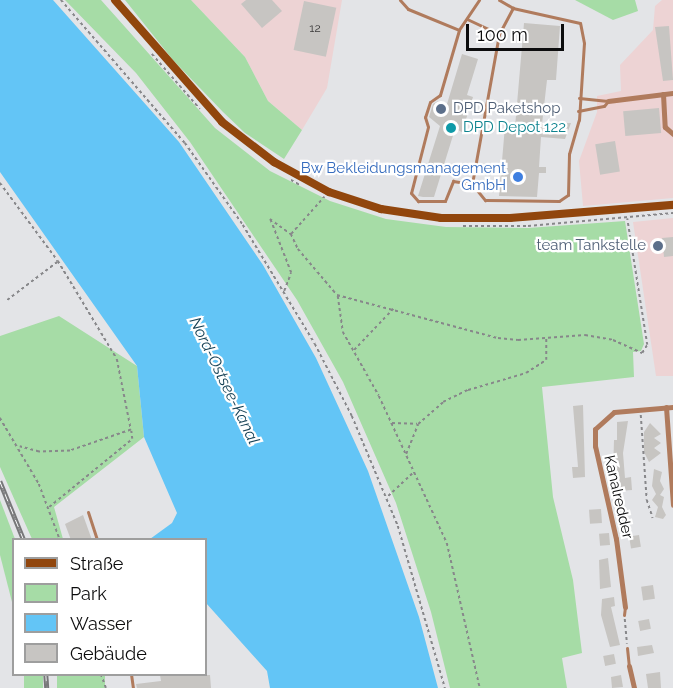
<!DOCTYPE html>
<html>
<head>
<meta charset="utf-8">
<style>
  body { margin:0 }
  #map { position:relative; width:673px; height:688px; overflow:hidden; background:#e3e4e7; font-family:Raleway,sans-serif }
  div>[style] { position:absolute }
  [style*='--x'] { left:calc(var(--x)*1px); top:calc(var(--y)*1px); width:calc(var(--w)*1px); rotate:calc(var(--a)*1deg) }
  .commercial>* { inset:0; background:#edd3d4 }
  .green>* { inset:0; background:#a6dca6; transform-origin:0 0 }
  .water>* { inset:0; background:#63c5f6 }
  .building>* { inset:0; background:#c7c5c2; transform-origin:0 0 }
  .path>* { height:1.5px; margin-top:-0.75px; transform-origin:0; background:repeating-linear-gradient(90deg,#87878a 0 3px,transparent 0 6px) }
  .lane>* { height:3px; margin:-1.5px; padding:0 1.5px; transform-origin:1.5px; border-radius:1.5px; background:#b07b5d }
  .street>* { height:5px; margin:-2.5px; padding:0 2.5px; transform-origin:2.5px; border-radius:2.5px; background:#b07b5d }
  .secondary>* { height:8px; margin:-4px; padding:0 4px; transform-origin:4px; border-radius:4px; background:#91460d }
  .rail>* { height:4.5px; margin-top:-2.25px; transform-origin:0; background:repeating-linear-gradient(90deg,#fff 0 7px,#777779 0 14px); box-sizing:border-box; border-block:2px solid #777779 }
  .dots>* { width:16px; height:16px; translate:-50% -50%; box-sizing:border-box; border:3px solid #fff; border-radius:50% }
  span { translate:-50% -50%; white-space:nowrap; text-align:center; line-height:1.15; -webkit-text-stroke:4.5px #fff; paint-order:stroke }
  .number-label { font-size:12px; color:#3b3a3a }
  .number-label span { -webkit-text-stroke-width:0 }
  .service-label { font-size:15px; color:#4e5e75 }
  .left { translate:0 -50%; text-align:left }
  .right { translate:-100% -50%; text-align:right }
  .culture-label { font-size:15px; color:#0d838f }
  .shop-label { font-size:15px; color:#366cbe }
  .street-label { font-size:15px; color:#0c0c0d }
  .water-label { font-size:16px; color:#184357; font-style:italic }
  .legend { position:absolute; left:12px; top:538px; width:195px; height:138px; box-sizing:border-box; background:#fff; border:2px solid #9e9e9e; margin:0; padding:8px 10px; list-style:none; font-size:18px; color:#0c0c0d }
  .legend li { display:flex; align-items:center; gap:12px; height:30px }
  .legend b { width:30px; border:2px solid #9e9e9e }
  .scale { position:absolute; left:466px; top:24px; width:98px; height:27px; box-sizing:border-box; border:3px solid #0c0c0d; border-top:0; padding-left:8px; font-size:18px; line-height:21px; white-space:nowrap; color:#0c0c0d; -webkit-text-stroke:4px #fff; paint-order:stroke }
</style>
</head>
<body>
<div id="map">
  <div class="commercial">
    <i style="clip-path:polygon(191px 0,342px 0,327px 88px,302px 130px,268px 101px,245px 57px)"></i>
    <i style="clip-path:polygon(662px 0,673px 0,673px 198px,583px 206px,579px 161px,597px 112px,597px 96px,621px 91px,620px 65px,653px 30px,655px 6px)"></i>
    <i style="clip-path:polygon(673px 218px,673px 376px,656px 376px,633px 222px)"></i>
  </div>
  <div class="green">
    <i style="clip-path:polygon(65px 0,101px 0,215px 128px,270px 171px,330px 201px,386px 219px,446px 227px,528px 228px,625px 221px,644px 344px,641px 351px,633px 352px,634px 377px,542px 387px,553px 497px,573px 580px,582px 653px,562px 658px,567px 688px,450px 688px,431px 612px,396px 503px,343px 382px,297px 300px,190px 142px,136px 73px)"></i>
    <i style="clip-path:polygon(125px 0,191px 0,245px 57px,268px 101px,302px 130px,284px 159px,245px 133px,223px 112px,173px 60px)"></i>
    <i style="clip-path:polygon(575px 0,635px 0,638px 11px,613px 20px)"></i>
    <i style="clip-path:polygon(59px 316px,137px 366px,144px 437px,54px 507px,63px 539px,32px 539px,0 467px,0 336px)"></i>
    <i style="clip-path:polygon(0 500px,15px 539px,13px 606px,0 555px)"></i>
    <i style="left:24px;top:675px;width:19px;height:13px"></i>
    <i style="left:57px;top:675px;width:48px;height:13px"></i>
  </div>
  <div class="water">
    <i style="clip-path:polygon(0 0,53px 0,179px 142px,263px 265px,316px 358px,368px 471px,419px 617px,438px 688px,270px 688px,267px 671px,206px 603px,206px 540px,150px 539px,172px 523px,177px 513px,144px 437px,137px 366px,0 172px)"></i>
  </div>
  <div class="building">
    <i style="clip-path:polygon(246px 0,272px 0,282px 11px,262px 28px,241px 4px)"></i>
    <i style="left:304px;top:1px;width:33px;height:50px;rotate:12deg"></i>
    <i style="clip-path:polygon(524px 23px,560px 26px,556px 80px,547px 80px,542px 124px,571px 123px,565px 139px,541px 137px,539px 167px,546px 167px,546px 173px,539px 173px,537px 197px,499px 196px,505px 126px,515px 127px)"></i>
    <i style="clip-path:polygon(669px 26px,673px 80px,663px 81px,655px 27px)"></i>
    <i style="clip-path:polygon(462px 54px,478px 59px,467px 95px,473px 97px,462px 132px,455px 129px,434px 197px,423px 197px,418px 196px,440px 126px,429px 117px,433px 104px,438px 101px,447px 104px)"></i>
    <i style="left:659px;top:108px;width:25px;height:36px;rotate:85deg"></i>
    <i style="left:615px;top:141px;width:31px;height:20px;rotate:81deg"></i>
    <i style="clip-path:polygon(673px 237px,673px 256px,664px 257px,662px 238px)"></i>
    <i style="clip-path:polygon(583px 405px,585px 477px,573px 478px,572px 467px,578px 467px,573px 406px)"></i>
    <i style="clip-path:polygon(628px 421px,623px 453px,625px 478px,631px 477px,632px 490px,620px 491px,619px 472px,613px 473px,614px 440px,617px 440px,617px 422px)"></i>
    <i style="clip-path:polygon(650px 423px,661px 434px,654px 438px,661px 443px,654px 448px,661px 453px,649px 462px,644px 452px,644px 432px)"></i>
    <i style="clip-path:polygon(654px 469px,662px 472px,660px 481px,664px 489px,660px 495px,664px 497px,662px 507px,666px 515px,663px 519px,655px 517px,658px 507px,652px 500px,656px 494px,652px 486px)"></i>
    <i style="left:601px;top:509px;width:14px;height:12px;rotate:86deg"></i>
    <i style="clip-path:polygon(83px 515px,92px 540px,71px 540px,65px 524px)"></i>
    <i style="left:609px;top:533px;width:12px;height:10px;rotate:85deg"></i>
    <i style="left:639px;top:535px;width:12px;height:10px;rotate:81deg"></i>
    <i style="clip-path:polygon(608px 558px,611px 587px,600px 589px,599px 560px)"></i>
    <i style="left:653px;top:585px;width:14px;height:12px;rotate:82deg"></i>
    <i style="clip-path:polygon(614px 597px,615px 606px,611px 607px,620px 645px,610px 647px,601px 615px,602px 599px)"></i>
    <i style="left:649px;top:619px;width:10px;height:11px;rotate:79deg"></i>
    <i style="clip-path:polygon(652px 645px,654px 653px,638px 656px,637px 647px)"></i>
    <i style="left:614px;top:654px;width:10px;height:11px;rotate:79deg"></i>
    <i style="clip-path:polygon(660px 672px,661px 688px,648px 688px,646px 674px)"></i>
    <i style="clip-path:polygon(160px 675px,210px 675px,211px 688px,137px 688px,136px 684px,161px 681px)"></i>
    <i style="clip-path:polygon(621px 675px,623px 687px,612px 688px,611px 677px)"></i>
  </div>
  <div class="path">
    <i style="--x:61;--y:0;--w:189;--a:49.1"></i>
    <i style="--x:185;--y:143;--w:100;--a:54.7"></i>
    <i style="--x:243;--y:225;--w:139;--a:58.8"></i>
    <i style="--x:315;--y:344;--w:81;--a:62.8"></i>
    <i style="--x:352;--y:416;--w:119;--a:67.3"></i>
    <i style="--x:398;--y:526;--w:169;--a:73.8"></i>
    <i style="--x:152;--y:54;--w:73;--a:48.9"></i>
    <i style="--x:291;--y:180;--w:10;--a:29"></i>
    <i style="--x:0;--y:183;--w:97;--a:53.4"></i>
    <i style="--x:58;--y:261;--w:114;--a:59"></i>
    <i style="--x:117;--y:359;--w:72;--a:78.8"></i>
    <i style="--x:131;--y:430;--w:65;--a:161"></i>
    <i style="--x:70;--y:451;--w:31;--a:178"></i>
    <i style="--x:39;--y:452;--w:20;--a:-165"></i>
    <i style="--x:463;--y:226;--w:65;--a:0"></i>
    <i style="--x:528;--y:226;--w:146;--a:-5.1"></i>
    <i style="--x:291;--y:234;--w:17;--a:65"></i>
    <i style="--x:298;--y:249;--w:60;--a:49.7"></i>
    <i style="--x:337;--y:295;--w:167;--a:15"></i>
    <i style="--x:498;--y:338;--w:20;--a:6"></i>
    <i style="--x:518;--y:340;--w:67;--a:-4.3"></i>
    <i style="--x:585;--y:335;--w:28;--a:10"></i>
    <i style="--x:613;--y:340;--w:32;--a:24"></i>
    <i style="--x:642;--y:353;--w:9;--a:-58"></i>
    <i style="--x:647;--y:345;--w:128;--a:-99"></i>
    <i style="--x:284;--y:291;--w:19;--a:-69"></i>
    <i style="--x:291;--y:273;--w:58;--a:-111.3"></i>
    <i style="--x:270;--y:219;--w:26;--a:36"></i>
    <i style="--x:291;--y:234;--w:50;--a:-48.3"></i>
    <i style="--x:338;--y:296;--w:36;--a:82"></i>
    <i style="--x:343;--y:332;--w:73;--a:60.6"></i>
    <i style="--x:379;--y:396;--w:162;--a:65.2"></i>
    <i style="--x:447;--y:543;--w:149;--a:77.2"></i>
    <i style="--x:7;--y:300;--w:63;--a:-37.2"></i>
    <i style="--x:354;--y:350;--w:58;--a:-46.4"></i>
    <i style="--x:641;--y:415;--w:85;--a:86"></i>
    <i style="--x:647;--y:500;--w:19;--a:72"></i>
    <i style="--x:0;--y:418;--w:77;--a:59.4"></i>
    <i style="--x:39;--y:484;--w:60;--a:69.4"></i>
    <i style="--x:392;--y:423;--w:25;--a:2"></i>
    <i style="--x:406;--y:454;--w:32;--a:-68"></i>
    <i style="--x:418;--y:424;--w:33;--a:-41"></i>
    <i style="--x:443;--y:402;--w:28;--a:-26"></i>
    <i style="--x:468;--y:390;--w:60;--a:-16.3"></i>
    <i style="--x:526;--y:373;--w:24;--a:-33"></i>
    <i style="--x:546;--y:360;--w:21;--a:-90"></i>
    <i style="--x:388;--y:496;--w:34;--a:-43"></i>
    <i style="--x:49;--y:507;--w:107;--a:-39.3"></i>
    <i style="--x:132;--y:439;--w:8;--a:-97"></i>
    <i style="--x:625;--y:619;--w:25;--a:85"></i>
    <i style="--x:101;--y:674;--w:15;--a:70"></i>
  </div>
  <div class="lane">
    <i style="--x:400;--y:0;--w:12;--a:48"></i>
    <i style="--x:408;--y:9;--w:55;--a:22.4"></i>
    <i style="--x:479;--y:0;--w:36;--a:124"></i>
    <i style="--x:459;--y:30;--w:68;--a:106.3"></i>
    <i style="--x:440;--y:95;--w:12;--a:145"></i>
    <i style="--x:430;--y:102;--w:16;--a:108"></i>
    <i style="--x:425;--y:117;--w:10;--a:73"></i>
    <i style="--x:428;--y:127;--w:68;--a:104.4"></i>
    <i style="--x:411;--y:193;--w:11;--a:49"></i>
    <i style="--x:418;--y:201;--w:27;--a:0"></i>
    <i style="--x:445;--y:201;--w:22;--a:-68"></i>
    <i style="--x:453;--y:181;--w:19;--a:9"></i>
    <i style="--x:472;--y:184;--w:21;--a:51"></i>
    <i style="--x:485;--y:200;--w:74;--a:0.8"></i>
    <i style="--x:559;--y:201;--w:11;--a:-34"></i>
    <i style="--x:568;--y:195;--w:41;--a:-88.6"></i>
    <i style="--x:569;--y:154;--w:35;--a:-74"></i>
    <i style="--x:579;--y:120;--w:77;--a:-86.3"></i>
    <i style="--x:584;--y:43;--w:20;--a:-101"></i>
    <i style="--x:580;--y:23;--w:69;--a:-167.4"></i>
    <i style="--x:513;--y:8;--w:16;--a:-150"></i>
    <i style="--x:467;--y:19;--w:35;--a:25"></i>
    <i style="--x:579;--y:98;--w:29;--a:6"></i>
    <i style="--x:578;--y:111;--w:26;--a:-11"></i>
    <i style="--x:604;--y:106;--w:6;--a:-51"></i>
    <i style="--x:472;--y:184;--w:152;--a:-79.8"></i>
    <i style="--x:499;--y:34;--w:30;--a:-62"></i>
    <i style="--x:88;--y:512;--w:29;--a:72"></i>
    <i style="--x:624;--y:615;--w:8;--a:-83"></i>
    <i style="--x:627;--y:648;--w:18;--a:84"></i>
    <i style="--x:131;--y:674;--w:14;--a:82"></i>
  </div>
  <div class="street">
    <i style="--x:663;--y:94;--w:33;--a:87"></i>
    <i style="--x:665;--y:127;--w:11;--a:41"></i>
    <i style="--x:608;--y:101;--w:65;--a:-7"></i>
    <i style="--x:666;--y:407;--w:98;--a:85.9"></i>
    <i style="--x:625;--y:607;--w:69;--a:-97.5"></i>
    <i style="--x:616;--y:539;--w:95;--a:-102.7"></i>
    <i style="--x:595;--y:446;--w:17;--a:-90"></i>
    <i style="--x:595;--y:429;--w:25;--a:-42"></i>
    <i style="--x:614;--y:412;--w:59;--a:-4.8"></i>
    <i style="--x:629;--y:666;--w:23;--a:77"></i>
  </div>
  <div class="secondary">
    <i style="--x:115;--y:0;--w:162;--a:48.7"></i>
    <i style="--x:222;--y:122;--w:66;--a:37.6"></i>
    <i style="--x:274;--y:162;--w:63;--a:28.6"></i>
    <i style="--x:329;--y:192;--w:55;--a:18.1"></i>
    <i style="--x:381;--y:209;--w:61;--a:8.5"></i>
    <i style="--x:441;--y:218;--w:69;--a:0"></i>
    <i style="--x:510;--y:218;--w:164;--a:-4.6"></i>
  </div>
  <div class="rail">
    <i style="--x:0;--y:481;--w:64;--a:67.9"></i>
    <i style="--x:46;--y:674;--w:14;--a:86"></i>
  </div>
  <div class="dots">
    <i style="left:441px;top:109px;background:#5c6f8a"></i>
    <i style="left:451px;top:128px;background:#0f9aa8"></i>
    <i style="left:518px;top:177px;background:#3f7fe0"></i>
    <i style="left:658px;top:246px;background:#5c6f8a"></i>
  </div>
  <div class="number-label">
    <span style="left:315px;top:29px">12</span>
  </div>
  <div class="service-label">
    <span class="left" style="left:453px;top:109px">DPD Paketshop</span>
    <span class="right" style="left:646px;top:246px">team Tankstelle</span>
  </div>
  <div class="culture-label">
    <span class="left" style="left:463px;top:128px">DPD Depot 122</span>
  </div>
  <div class="shop-label">
    <span class="right" style="left:506px;top:177px">Bw Bekleidungsmanagement<br>GmbH</span>
  </div>
  <div class="street-label">
    <span style="left:618px;top:497px;rotate:77deg">Kanalredder</span>
  </div>
  <div class="water-label">
    <span style="left:224px;top:381px;rotate:64deg">Nord-Ostsee-Kanal</span>
  </div>
  <ul class="legend">
  <li><b style="height:8px;background:#91460d"></b>Straße</li>
  <li><b style="height:16px;background:#a6dca6"></b>Park</li>
  <li><b style="height:16px;background:#63c5f6"></b>Wasser</li>
  <li><b style="height:16px;background:#c7c5c2"></b>Gebäude</li>
  </ul>
  <div class="scale">100 m</div>
</div>
</body>
</html>
